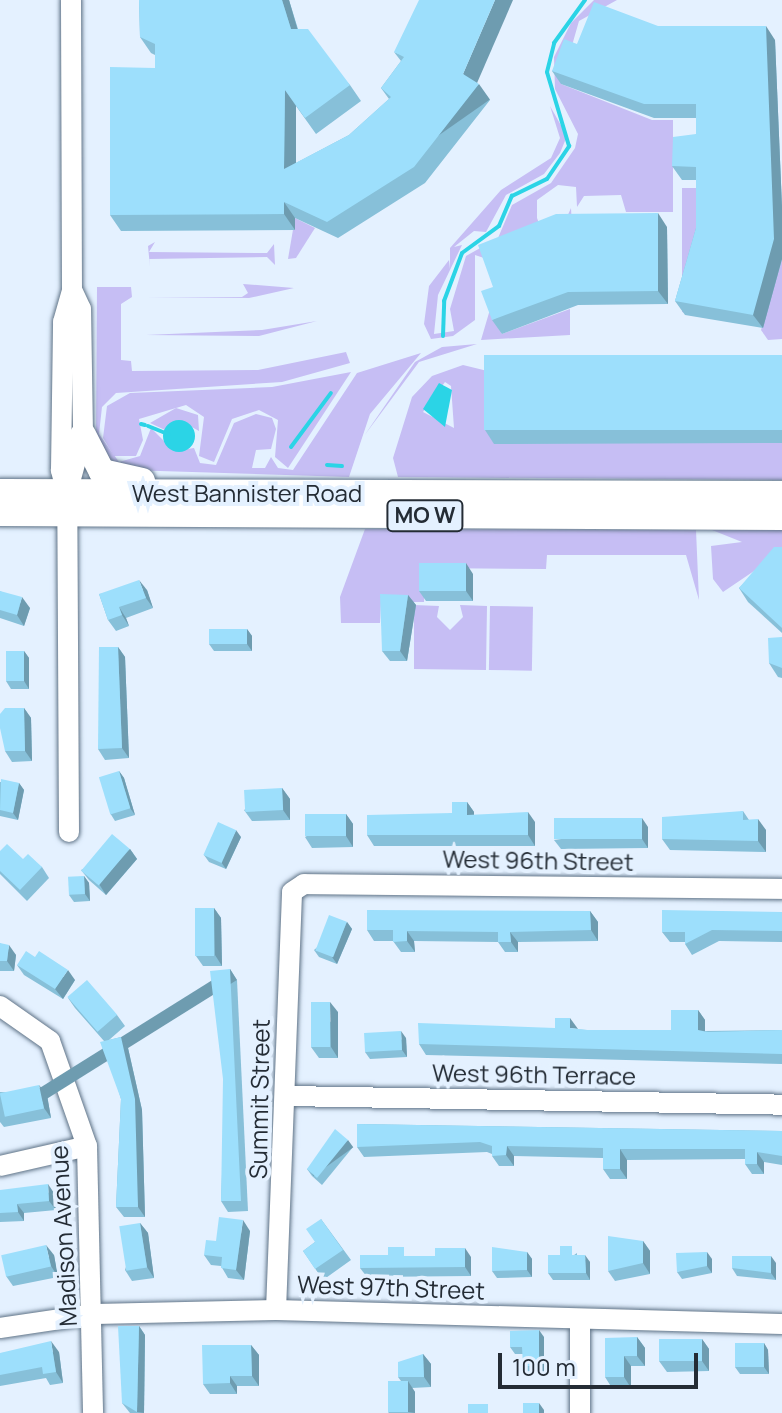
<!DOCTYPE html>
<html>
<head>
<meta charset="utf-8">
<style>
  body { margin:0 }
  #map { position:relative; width:782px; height:1413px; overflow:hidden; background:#e4f1ff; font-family:Manrope,sans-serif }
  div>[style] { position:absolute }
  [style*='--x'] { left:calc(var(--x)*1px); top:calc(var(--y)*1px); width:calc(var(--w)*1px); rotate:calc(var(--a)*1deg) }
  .green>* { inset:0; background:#c6bef4; transform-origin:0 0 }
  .water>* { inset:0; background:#2bd4e6 }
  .round { border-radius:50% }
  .stream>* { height:4px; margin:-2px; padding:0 2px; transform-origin:2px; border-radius:2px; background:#2bd4e6 }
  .roads { filter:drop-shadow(0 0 2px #5f7387) drop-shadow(0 0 2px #5f7387) }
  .minor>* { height:20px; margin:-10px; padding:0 10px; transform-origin:10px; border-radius:10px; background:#fff }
  .major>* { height:26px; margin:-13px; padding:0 13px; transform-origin:13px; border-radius:13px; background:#fff }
  .wall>* { inset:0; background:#87c0d9 }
  .shaded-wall>* { inset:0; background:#6e9cb0; transform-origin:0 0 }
  .building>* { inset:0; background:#9ddffc; transform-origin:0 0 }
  span { translate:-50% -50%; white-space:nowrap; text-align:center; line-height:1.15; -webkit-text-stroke:8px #e4f1ff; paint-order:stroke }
  .shield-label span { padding:2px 6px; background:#e4f1ff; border:2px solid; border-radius:6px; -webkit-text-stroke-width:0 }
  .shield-label { font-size:22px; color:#242c35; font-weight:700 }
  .street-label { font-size:24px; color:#242c35 }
  .scale { position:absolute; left:498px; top:1353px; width:200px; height:36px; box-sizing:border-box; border:4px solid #242c35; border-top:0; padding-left:10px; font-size:24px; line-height:28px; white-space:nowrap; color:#242c35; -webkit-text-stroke:6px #e4f1ff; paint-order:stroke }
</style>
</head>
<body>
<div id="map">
  <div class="green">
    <i style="clip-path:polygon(594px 0,617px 0,579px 21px,561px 84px,652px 120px,673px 120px,673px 212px,626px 212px,621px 195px,584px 196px,577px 207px,576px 187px,558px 185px,537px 200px,537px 218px,540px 226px,567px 217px,571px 208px,572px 227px,487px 259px,475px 255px,475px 320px,453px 336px,431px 339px,424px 324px,429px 286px,449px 260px,450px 269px,450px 248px,501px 190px,551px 158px,560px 138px,550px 106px,567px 136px,560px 153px,544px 174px,506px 195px,486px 232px,474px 231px,454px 247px,462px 245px,438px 295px,434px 334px,454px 331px,450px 309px,466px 256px,498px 238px,512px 205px,551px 183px,575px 148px,578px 134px,555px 89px,554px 57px,571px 23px)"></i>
    <i style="clip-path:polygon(682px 188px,705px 188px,686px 313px,682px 312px)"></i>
    <i style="clip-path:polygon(295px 218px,315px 228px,296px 258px,288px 259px)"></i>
    <i style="clip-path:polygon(155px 242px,149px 252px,267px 253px,274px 244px,275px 265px,267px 257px,149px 259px,150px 267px,148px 246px)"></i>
    <i style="clip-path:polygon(782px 259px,782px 339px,768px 340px,761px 330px)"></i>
    <i style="clip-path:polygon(243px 284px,294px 288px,249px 298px,146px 297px,242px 297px,248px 293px)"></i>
    <i style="clip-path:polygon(97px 287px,131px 287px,132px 297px,121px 304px,121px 360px,131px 361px,132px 371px,258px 370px,346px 352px,350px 363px,282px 382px,116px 393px,102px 407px,99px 434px,119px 462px,140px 456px,151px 428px,174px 451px,194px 448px,200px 463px,216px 465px,234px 423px,256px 414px,272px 418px,276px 429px,271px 449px,256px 450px,252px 468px,265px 468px,271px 457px,278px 468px,293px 470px,357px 373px,421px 353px,370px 414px,349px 477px,128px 470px,113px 467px,96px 436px)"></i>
    <i style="clip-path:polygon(491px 306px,502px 334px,570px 309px,570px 335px,481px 340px)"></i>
    <i style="clip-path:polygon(317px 321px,259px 336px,146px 335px,262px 330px)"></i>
    <i style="clip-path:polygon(477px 344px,419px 362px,364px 436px,415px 362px,442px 347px)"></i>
    <i style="clip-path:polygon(evenodd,463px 365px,782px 443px,782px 480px,398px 477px,393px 458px,412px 397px,432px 376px,463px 365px,445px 382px,451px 386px,454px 428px,423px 412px,445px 382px)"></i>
    <i style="clip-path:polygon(351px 372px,288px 468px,275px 457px,278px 420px,259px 410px,232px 419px,214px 462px,199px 456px,204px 417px,186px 405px,139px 419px,143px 440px,136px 456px,114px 456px,103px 438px,107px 406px,130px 393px,272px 387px)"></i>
    <i style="clip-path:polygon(176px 408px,198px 415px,199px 431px,181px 421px,165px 430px,150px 423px)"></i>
    <i style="clip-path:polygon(365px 529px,696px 530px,699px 600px,686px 555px,547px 555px,546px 569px,426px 568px,424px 602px,381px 602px,380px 623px,341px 623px,340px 597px)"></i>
    <i style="clip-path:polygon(712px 530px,782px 530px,782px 552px,723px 592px,713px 579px,711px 546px,742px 542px)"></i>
    <i style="clip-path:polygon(414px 605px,439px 606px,437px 617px,450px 630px,463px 617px,460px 605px,487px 606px,486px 670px,414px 669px)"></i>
    <i style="left:490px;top:606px;width:43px;height:64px;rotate:1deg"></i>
  </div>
  <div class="water">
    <i style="clip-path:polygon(439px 383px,452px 390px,445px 427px,423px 409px)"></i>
    <i class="round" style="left:163px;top:420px;width:32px;height:32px"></i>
  </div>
  <div class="stream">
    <i style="--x:443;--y:336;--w:35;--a:-88"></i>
    <i style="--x:444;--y:301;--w:51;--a:-69.4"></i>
    <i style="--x:462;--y:253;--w:46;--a:-36.1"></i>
    <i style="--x:499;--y:226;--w:33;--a:-67"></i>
    <i style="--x:512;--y:196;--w:39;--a:-26"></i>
    <i style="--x:547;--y:179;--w:40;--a:-56"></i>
    <i style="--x:569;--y:146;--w:77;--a:-106.6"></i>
    <i style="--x:547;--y:72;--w:30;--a:-76"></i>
    <i style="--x:554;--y:43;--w:53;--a:-54.2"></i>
    <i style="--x:141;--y:424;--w:4;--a:14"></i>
    <i style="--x:148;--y:426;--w:22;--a:22"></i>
    <i style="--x:291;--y:447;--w:67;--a:-53.5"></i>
    <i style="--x:327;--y:465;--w:15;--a:4"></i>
  </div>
  <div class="roads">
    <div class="minor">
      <i style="--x:67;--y:493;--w:24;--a:-105"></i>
      <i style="--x:61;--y:470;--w:148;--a:-89.2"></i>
      <i style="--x:63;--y:322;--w:33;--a:-74"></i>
      <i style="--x:72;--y:290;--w:290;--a:-90.2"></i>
      <i style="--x:69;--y:832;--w:339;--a:-90.3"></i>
      <i style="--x:67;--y:493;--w:60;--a:-74.6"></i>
      <i style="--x:83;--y:435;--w:126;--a:-90.9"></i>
      <i style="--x:81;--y:309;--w:21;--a:-115"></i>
      <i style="--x:0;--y:1006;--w:61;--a:35"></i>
      <i style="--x:50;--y:1041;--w:111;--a:70.6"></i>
      <i style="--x:87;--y:1146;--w:267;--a:88.7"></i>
      <i style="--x:286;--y:1096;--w:496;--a:1"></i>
      <i style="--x:0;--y:1166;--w:89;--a:-12.9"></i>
      <i style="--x:276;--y:1310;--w:418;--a:-87.8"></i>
      <i style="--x:292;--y:892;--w:14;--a:-34"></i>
      <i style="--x:304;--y:884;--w:478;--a:0.6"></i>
      <i style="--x:580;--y:1319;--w:94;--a:90"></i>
      <i style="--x:0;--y:1328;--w:96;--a:-8.4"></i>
      <i style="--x:95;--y:1314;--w:181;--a:-1.3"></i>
      <i style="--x:276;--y:1310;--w:506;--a:1.58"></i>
    </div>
    <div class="major">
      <i style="--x:83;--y:435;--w:42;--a:62.8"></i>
      <i style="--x:102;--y:472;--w:41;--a:12.7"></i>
      <i style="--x:0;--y:492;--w:782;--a:0.15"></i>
      <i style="--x:0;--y:513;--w:782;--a:0.29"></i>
    </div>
  </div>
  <div class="wall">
    <i style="clip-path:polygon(139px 0,289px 0,298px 29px,350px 85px,361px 101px,316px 134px,296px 106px,296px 163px,349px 135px,389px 99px,381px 88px,401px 61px,394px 52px,477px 83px,490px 100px,425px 183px,338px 238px,295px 218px,295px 230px,121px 231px,110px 215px,155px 68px,155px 55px,151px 53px,140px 37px)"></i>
    <i style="clip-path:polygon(658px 26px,775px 40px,782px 207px,782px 259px,763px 328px,685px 315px,675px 301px,696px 228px,696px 180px,682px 180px,672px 166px,696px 134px,696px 118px,654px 118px,561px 84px,552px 71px,577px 44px)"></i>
    <i style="clip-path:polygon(667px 227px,668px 304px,578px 305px,502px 334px,492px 320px)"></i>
    <i style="clip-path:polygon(782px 355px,782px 443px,494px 444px,485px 430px)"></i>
    <i style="clip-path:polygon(782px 547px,782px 633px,748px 602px,739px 588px)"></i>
    <i style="clip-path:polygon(473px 574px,473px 601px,426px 601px,419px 591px)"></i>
    <i style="clip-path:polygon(147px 590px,153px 608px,126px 618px,129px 626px,116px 631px,108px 620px,99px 594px)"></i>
    <i style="clip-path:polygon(0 591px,30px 608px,24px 626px,0 618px)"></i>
    <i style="clip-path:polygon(408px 595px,416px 605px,407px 661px,390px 661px,382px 651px)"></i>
    <i style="clip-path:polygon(247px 629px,252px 636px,252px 651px,214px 651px,209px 644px)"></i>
    <i style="clip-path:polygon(782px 637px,782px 678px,778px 677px,769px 663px)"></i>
    <i style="clip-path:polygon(118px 647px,125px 657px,129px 758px,105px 760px,98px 749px)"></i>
    <i style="clip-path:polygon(24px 651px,29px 658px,29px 689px,11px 689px,6px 681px)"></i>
    <i style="clip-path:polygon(24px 708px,31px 718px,32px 761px,12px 762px,5px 751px)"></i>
    <i style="clip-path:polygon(119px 771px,124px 778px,135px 815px,115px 821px,110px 813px)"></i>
    <i style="clip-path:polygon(0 782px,19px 783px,24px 790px,18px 820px,0 816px)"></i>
    <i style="clip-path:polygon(282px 788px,290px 799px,290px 820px,252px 821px,244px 810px)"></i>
    <i style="clip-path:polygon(467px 802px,474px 812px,474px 815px,535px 822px,535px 846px,374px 846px,367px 835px,452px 813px)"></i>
    <i style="clip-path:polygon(743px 811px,749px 820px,766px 830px,766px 852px,670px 850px,662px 839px)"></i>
    <i style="clip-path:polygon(346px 814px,353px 824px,353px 847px,312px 848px,305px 837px)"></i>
    <i style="clip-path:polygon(648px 827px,648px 848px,561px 849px,554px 840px)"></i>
    <i style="clip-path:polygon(241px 837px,226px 869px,209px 862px,204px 855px)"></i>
    <i style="clip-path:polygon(130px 849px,137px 859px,106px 895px,89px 880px,81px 870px)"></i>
    <i style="clip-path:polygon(0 851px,42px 867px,49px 878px,27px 901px,0 874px)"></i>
    <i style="clip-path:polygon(84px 876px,89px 883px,90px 901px,74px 902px,69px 895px)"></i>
    <i style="clip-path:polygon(214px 908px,221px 918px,222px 966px,203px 966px,196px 956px)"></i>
    <i style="clip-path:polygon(590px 911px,598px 922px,598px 941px,518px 942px,518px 952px,505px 952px,498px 942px,414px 941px,415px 952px,401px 952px,393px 941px,374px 941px,367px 930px)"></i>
    <i style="clip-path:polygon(782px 912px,782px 942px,719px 941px,692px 955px,685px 944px,685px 942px,670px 942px,662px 932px)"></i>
    <i style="clip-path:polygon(347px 922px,352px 929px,337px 964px,319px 957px,314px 950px)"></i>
    <i style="clip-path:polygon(0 943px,16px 955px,14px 971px,0 971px)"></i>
    <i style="clip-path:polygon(17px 965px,75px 980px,63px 999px,24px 975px)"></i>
    <i style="clip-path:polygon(230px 969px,237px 980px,248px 1211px,228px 1212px,221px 1201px)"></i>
    <i style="clip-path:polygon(68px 998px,117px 1015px,125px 1026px,109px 1040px,121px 1037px,128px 1048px,142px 1110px,145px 1217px,124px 1217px,116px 1207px,121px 1099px,104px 1041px,75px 1008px)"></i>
    <i style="clip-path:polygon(698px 1010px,705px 1020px,705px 1031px,782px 1030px,782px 1064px,426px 1055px,419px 1044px,555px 1028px,587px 1030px,671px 1030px)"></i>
    <i style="clip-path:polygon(338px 1012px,338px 1058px,319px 1058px,311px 1047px)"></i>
    <i style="clip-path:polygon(406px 1038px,407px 1057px,370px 1059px,365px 1052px)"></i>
    <i style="clip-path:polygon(0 1092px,47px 1095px,51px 1118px,4px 1127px,0 1122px)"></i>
    <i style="clip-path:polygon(357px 1124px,782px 1131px,782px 1165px,764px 1162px,764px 1174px,752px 1174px,745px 1164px,745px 1159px,627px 1160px,627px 1179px,610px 1179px,603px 1169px,603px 1158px,514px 1156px,514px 1166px,499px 1166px,492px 1156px,492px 1154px,487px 1152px,364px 1157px,357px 1147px)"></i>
    <i style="clip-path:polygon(353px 1147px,322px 1185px,312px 1176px,307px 1169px)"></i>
    <i style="clip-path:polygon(0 1190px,54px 1193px,56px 1210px,24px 1213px,24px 1221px,0 1222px)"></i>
    <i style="clip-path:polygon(321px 1219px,351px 1260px,323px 1280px,303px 1251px,315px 1242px)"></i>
    <i style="clip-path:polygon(140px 1223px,148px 1233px,154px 1278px,132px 1281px,125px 1270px)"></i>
    <i style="clip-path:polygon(250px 1231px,244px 1280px,228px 1278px,221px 1266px,211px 1265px,204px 1255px,216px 1241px)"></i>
    <i style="clip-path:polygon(643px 1241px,650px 1251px,650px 1274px,615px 1281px,608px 1271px)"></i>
    <i style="clip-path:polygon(527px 1252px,532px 1259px,532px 1277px,497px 1278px,492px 1271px)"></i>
    <i style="clip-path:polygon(577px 1253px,577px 1255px,590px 1262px,590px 1280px,553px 1280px,548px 1273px)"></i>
    <i style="clip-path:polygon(54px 1255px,58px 1277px,13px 1286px,6px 1276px)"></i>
    <i style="clip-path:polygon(410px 1256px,471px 1257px,471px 1276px,367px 1277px,360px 1268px)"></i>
    <i style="clip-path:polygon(712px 1259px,712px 1273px,682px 1279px,677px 1272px)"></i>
    <i style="clip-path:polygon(776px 1263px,776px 1280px,737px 1276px,732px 1268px)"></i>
    <i style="clip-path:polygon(139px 1326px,145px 1335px,144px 1413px,130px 1413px,122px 1403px)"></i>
    <i style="clip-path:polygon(544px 1337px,544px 1373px,528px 1373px,523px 1366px,523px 1354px,515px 1354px,510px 1347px)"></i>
    <i style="clip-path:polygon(637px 1337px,645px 1348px,645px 1366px,631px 1366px,631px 1388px,612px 1388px,605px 1377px)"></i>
    <i style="clip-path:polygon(702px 1339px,709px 1349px,709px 1371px,667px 1372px,659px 1361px)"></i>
    <i style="clip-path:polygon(764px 1343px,768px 1350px,769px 1374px,740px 1374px,735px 1367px)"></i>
    <i style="clip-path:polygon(251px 1345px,259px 1355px,259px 1386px,237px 1386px,237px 1394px,210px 1394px,203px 1384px)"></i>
    <i style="clip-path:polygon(59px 1352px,63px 1383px,50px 1385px,46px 1378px,0 1386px,0 1353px)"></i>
    <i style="clip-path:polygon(423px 1354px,431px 1364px,431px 1387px,412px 1388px,415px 1392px,415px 1413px,389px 1413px,388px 1412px,401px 1381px,398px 1377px)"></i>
  </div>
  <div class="shaded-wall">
    <i style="clip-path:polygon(282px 0,289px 0,302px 45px,291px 29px)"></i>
    <i style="clip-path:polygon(495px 0,513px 0,474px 90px,463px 74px)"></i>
    <i style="clip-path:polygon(766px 26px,775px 40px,782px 207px,782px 259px,763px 328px,753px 315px)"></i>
    <i style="left:479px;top:84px;width:19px;height:105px;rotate:55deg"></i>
    <i style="clip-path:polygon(285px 90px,296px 106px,296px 185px,284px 169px)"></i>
    <i style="clip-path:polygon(284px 202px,295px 218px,295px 230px,284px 214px)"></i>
    <i style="clip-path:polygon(658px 213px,667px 227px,668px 304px,658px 291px)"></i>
    <i style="clip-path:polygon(466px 563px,473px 574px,473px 601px,466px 591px)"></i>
    <i style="clip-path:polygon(139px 580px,147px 590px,153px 608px,146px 598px)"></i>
    <i style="clip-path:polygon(408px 595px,416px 605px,407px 661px,400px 651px)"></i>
    <i style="clip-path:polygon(22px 597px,30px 608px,24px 626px,17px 615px)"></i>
    <i style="clip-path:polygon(119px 607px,126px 618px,129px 626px,122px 615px)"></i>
    <i style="clip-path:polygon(247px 629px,252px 636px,252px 651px,247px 644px)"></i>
    <i style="clip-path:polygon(118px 647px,125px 657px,129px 758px,122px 748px)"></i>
    <i style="clip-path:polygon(24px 651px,29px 658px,29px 689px,24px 681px)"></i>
    <i style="clip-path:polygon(24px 708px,31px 718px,32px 761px,25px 751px)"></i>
    <i style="clip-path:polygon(119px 771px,124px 778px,135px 815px,130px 808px)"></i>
    <i style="clip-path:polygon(19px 783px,24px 790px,18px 820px,13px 813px)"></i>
    <i style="clip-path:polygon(282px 788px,290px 799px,290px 820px,283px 810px)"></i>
    <i style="clip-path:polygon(467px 802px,474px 812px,474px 826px,467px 815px)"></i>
    <i style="clip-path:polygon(528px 812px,535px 822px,535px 846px,528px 835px)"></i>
    <i style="clip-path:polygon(346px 814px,353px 824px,353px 847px,346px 836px)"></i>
    <i style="clip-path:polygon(642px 818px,648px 827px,648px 848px,642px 839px)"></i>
    <i style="clip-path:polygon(758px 819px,766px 830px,766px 852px,758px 841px)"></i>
    <i style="clip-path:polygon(236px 830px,241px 837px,226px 869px,221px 862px)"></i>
    <i style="clip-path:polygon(130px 849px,137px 859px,106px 895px,99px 884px)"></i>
    <i style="clip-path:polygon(84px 876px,89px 883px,90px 901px,85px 894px)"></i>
    <i style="clip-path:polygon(214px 908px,221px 918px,222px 966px,215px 955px)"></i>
    <i style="clip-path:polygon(590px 911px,598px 922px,598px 941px,591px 930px)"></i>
    <i style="clip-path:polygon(347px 922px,352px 929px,337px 964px,332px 957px)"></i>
    <i style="clip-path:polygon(407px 931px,414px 941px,415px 952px,407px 941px)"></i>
    <i style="clip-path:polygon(510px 932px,518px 942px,518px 952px,511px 942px)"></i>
    <i style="clip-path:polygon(9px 945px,16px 955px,14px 971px,7px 961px)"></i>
    <i style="left:230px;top:969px;width:13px;height:232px;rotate:58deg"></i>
    <i style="clip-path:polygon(68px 970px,75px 980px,63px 999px,55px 989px)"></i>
    <i style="clip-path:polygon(330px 1002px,338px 1012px,338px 1058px,331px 1047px)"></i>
    <i style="clip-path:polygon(698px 1010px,705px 1020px,705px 1040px,698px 1030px)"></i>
    <i style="clip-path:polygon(570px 1018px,578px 1029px,570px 1028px)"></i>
    <i style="clip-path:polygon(401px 1031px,406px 1038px,407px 1057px,402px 1050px)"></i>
    <i style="clip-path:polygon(121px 1037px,128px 1048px,142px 1110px,145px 1217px,138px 1207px)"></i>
    <i style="clip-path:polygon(39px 1085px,47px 1095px,51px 1118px,44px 1108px)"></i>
    <i style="left:348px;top:1140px;width:9px;height:49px;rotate:54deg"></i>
    <i style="clip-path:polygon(507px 1146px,514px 1156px,514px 1166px,506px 1155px)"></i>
    <i style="clip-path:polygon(620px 1149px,627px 1160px,627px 1179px,620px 1169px)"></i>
    <i style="clip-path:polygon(757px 1152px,764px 1162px,764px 1174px,757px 1164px)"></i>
    <i style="clip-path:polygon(48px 1184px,54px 1193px,56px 1210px,49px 1201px)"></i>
    <i style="clip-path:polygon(17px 1204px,24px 1213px,24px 1221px,18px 1212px)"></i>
    <i style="clip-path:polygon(243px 1220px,250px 1231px,244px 1280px,236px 1270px)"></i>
    <i style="clip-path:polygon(140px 1223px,148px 1233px,154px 1278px,147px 1267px)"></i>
    <i style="clip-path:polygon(643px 1241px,650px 1251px,650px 1274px,643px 1263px)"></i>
    <i style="clip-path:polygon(46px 1245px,54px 1255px,58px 1277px,51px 1266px)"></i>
    <i style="clip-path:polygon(465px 1248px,471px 1257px,471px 1276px,465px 1267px)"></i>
    <i style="clip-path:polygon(527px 1252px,532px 1259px,532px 1277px,527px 1270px)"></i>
    <i style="clip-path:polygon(707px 1252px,712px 1259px,712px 1273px,707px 1266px)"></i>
    <i style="clip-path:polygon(585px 1255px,590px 1262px,590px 1280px,586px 1273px)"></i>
    <i style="clip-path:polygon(771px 1256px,776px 1263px,776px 1280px,771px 1273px)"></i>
    <i style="clip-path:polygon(139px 1326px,145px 1335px,144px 1413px,137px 1412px)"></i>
    <i style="clip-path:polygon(539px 1330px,544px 1337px,544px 1373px,539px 1366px)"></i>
    <i style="clip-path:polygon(637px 1337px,645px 1348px,645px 1366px,637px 1356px)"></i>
    <i style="clip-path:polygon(702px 1339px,709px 1349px,709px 1371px,702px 1361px)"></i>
    <i style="clip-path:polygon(51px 1341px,59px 1352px,63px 1383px,56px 1372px)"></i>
    <i style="clip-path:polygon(764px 1343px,768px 1350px,769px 1374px,764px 1367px)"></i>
    <i style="clip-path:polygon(251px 1345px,259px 1355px,259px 1386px,252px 1376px)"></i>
    <i style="clip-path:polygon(423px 1354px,431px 1364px,431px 1387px,424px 1377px)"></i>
    <i style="clip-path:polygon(624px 1356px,631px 1366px,631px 1388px,624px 1377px)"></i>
    <i style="clip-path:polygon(230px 1376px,237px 1386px,237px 1394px,230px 1383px)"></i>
    <i style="clip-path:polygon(408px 1381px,415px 1392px,415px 1413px,408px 1412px)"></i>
    <i style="clip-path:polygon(539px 1403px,544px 1410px,544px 1413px,539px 1413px)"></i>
  </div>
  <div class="building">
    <i style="clip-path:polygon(139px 0,282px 0,291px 29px,308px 29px,350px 85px,305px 118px,285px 90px,284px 169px,349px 135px,391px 97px,381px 88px,404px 57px,394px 52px,419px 0,495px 0,463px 74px,479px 84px,414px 167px,327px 222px,284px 202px,284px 214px,110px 215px,110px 67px,155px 68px,155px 44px,140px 37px)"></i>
    <i style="clip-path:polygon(594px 2px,658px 26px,766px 26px,774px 239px,753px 315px,675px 301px,696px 228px,696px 167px,672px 166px,673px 137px,696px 134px,696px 104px,644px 104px,552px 71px,564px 39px,577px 44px)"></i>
    <i style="clip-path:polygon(658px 213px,658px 291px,568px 292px,492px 320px,481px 291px,493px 287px,478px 245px,556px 214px)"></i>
    <i style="left:484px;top:355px;width:298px;height:75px"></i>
    <i style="clip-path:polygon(774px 547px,782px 547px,782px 628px,739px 588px)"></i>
    <i style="left:419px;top:563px;width:47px;height:28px"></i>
    <i style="clip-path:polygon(139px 580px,146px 598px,119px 607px,122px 615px,108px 620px,99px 594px)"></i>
    <i style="clip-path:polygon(0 591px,22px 597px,17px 615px,0 610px)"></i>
    <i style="clip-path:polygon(380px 594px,408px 595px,400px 651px,382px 651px)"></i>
    <i style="left:209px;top:629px;width:38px;height:15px"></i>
    <i style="clip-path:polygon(782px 637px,782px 668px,769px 663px,768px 638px)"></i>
    <i style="clip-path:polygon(99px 647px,118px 647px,122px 748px,98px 749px)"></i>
    <i style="left:6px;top:651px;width:18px;height:30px"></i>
    <i style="clip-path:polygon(5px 708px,24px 708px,25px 751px,5px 751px,0 728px,0 714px)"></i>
    <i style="left:119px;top:771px;width:39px;height:21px;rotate:73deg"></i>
    <i style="clip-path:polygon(1px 779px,19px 783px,13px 813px,0 810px)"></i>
    <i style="left:282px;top:788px;width:22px;height:38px;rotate:87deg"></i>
    <i style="clip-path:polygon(452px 802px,467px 802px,467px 815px,528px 812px,528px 835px,367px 835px,367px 815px,452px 813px)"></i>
    <i style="clip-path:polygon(743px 811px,743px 820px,758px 819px,758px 841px,662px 839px,662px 817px)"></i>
    <i style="left:346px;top:814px;width:22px;height:41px;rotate:90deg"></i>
    <i style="left:642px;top:818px;width:21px;height:88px;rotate:90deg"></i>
    <i style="left:218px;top:822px;width:20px;height:36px;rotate:24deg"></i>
    <i style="left:112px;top:834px;width:23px;height:48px;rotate:40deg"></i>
    <i style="clip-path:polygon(7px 844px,23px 859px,28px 854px,42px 867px,20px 890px,0 871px,0 851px)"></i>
    <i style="left:84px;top:876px;width:18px;height:16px;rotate:87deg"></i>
    <i style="left:195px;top:908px;width:19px;height:48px"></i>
    <i style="clip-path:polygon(367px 910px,590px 911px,591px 930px,510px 932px,511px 942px,498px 942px,498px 932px,407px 931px,407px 941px,393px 942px,393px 930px,367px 930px)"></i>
    <i style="clip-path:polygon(662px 910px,782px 912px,782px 931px,712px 930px,685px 944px,685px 932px,662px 932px)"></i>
    <i style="left:329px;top:915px;width:19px;height:38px;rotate:21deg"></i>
    <i style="clip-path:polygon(0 943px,9px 945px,7px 961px,0 961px)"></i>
    <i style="clip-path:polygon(26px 951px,35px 957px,39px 951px,68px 970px,55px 989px,17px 965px)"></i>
    <i style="clip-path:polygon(230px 969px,241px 1201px,221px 1201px,223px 1079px,210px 971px)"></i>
    <i style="left:87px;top:980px;width:46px;height:26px;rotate:49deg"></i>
    <i style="left:311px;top:1002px;width:19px;height:45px"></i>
    <i style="clip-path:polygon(671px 1010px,698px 1010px,698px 1030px,708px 1032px,782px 1030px,782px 1054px,419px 1044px,418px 1023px,555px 1028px,555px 1018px,570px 1018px,570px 1028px,587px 1030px,671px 1030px)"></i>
    <i style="left:401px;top:1031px;width:19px;height:37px;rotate:87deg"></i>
    <i style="clip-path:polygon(121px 1037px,135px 1099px,138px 1207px,116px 1207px,121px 1099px,100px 1042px)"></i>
    <i style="left:39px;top:1085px;width:24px;height:40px;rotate:78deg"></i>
    <i style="clip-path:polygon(357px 1124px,782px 1131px,782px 1156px,757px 1152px,757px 1164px,745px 1164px,745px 1149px,620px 1149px,620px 1169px,603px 1169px,603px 1148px,507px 1146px,506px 1155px,492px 1156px,492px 1146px,480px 1142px,357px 1147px)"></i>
    <i style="clip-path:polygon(335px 1129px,348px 1140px,317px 1178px,307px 1169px)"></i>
    <i style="clip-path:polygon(48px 1184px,49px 1201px,17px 1204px,18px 1212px,0 1213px,0 1190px)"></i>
    <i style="clip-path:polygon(219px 1217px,243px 1220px,236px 1270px,221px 1268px,222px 1257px,204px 1255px,206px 1240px,216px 1241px)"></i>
    <i style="clip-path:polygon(321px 1219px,343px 1250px,315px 1269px,303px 1251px,315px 1242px,306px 1229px)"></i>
    <i style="left:140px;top:1223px;width:45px;height:21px;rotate:81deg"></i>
    <i style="clip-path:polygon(608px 1236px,643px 1241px,643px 1263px,608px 1271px)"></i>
    <i style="left:46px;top:1245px;width:22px;height:46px;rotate:77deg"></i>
    <i style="clip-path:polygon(560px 1246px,572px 1246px,572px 1255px,585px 1255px,586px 1273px,548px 1273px,548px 1255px,560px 1255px)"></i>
    <i style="clip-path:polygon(388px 1247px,404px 1247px,404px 1256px,435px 1256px,435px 1248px,465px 1248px,465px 1267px,360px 1268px,360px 1255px,388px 1255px)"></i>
    <i style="clip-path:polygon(492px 1247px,527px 1252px,527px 1270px,492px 1271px)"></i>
    <i style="clip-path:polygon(707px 1252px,707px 1266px,677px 1272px,676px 1253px)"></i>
    <i style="clip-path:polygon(732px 1256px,771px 1256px,771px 1273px,732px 1268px)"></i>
    <i style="clip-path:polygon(118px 1326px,139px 1326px,137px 1412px,122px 1403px)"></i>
    <i style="clip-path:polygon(539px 1330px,539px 1366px,523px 1366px,522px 1347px,510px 1347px,510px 1331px)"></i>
    <i style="clip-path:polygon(637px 1337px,637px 1356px,624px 1356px,624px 1377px,605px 1377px,605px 1338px)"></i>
    <i style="left:659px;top:1339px;width:43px;height:22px"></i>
    <i style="clip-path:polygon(51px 1341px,56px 1372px,43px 1374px,42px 1367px,0 1375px,0 1353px)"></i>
    <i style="left:735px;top:1343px;width:29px;height:24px"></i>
    <i style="clip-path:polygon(202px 1345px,251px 1345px,252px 1376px,230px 1376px,230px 1383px,203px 1384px)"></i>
    <i style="clip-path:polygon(423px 1354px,424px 1377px,398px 1377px,398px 1362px)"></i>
    <i style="left:408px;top:1381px;width:31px;height:20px;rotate:90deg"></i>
    <i style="left:523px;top:1403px;width:16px;height:10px"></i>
    <i style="left:468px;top:1404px;width:20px;height:9px"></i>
  </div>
  <div class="shield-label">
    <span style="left:425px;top:516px">MO W</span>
  </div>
  <div class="street-label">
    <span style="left:247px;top:493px">West Bannister Road</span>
    <span style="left:538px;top:860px;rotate:1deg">West 96th Street</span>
    <span style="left:534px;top:1074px;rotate:1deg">West 96th Terrace</span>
    <span style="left:259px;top:1099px;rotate:-89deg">Summit Street</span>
    <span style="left:63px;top:1236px;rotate:-93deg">Madison Avenue</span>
    <span style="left:391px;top:1287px;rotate:2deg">West 97th Street</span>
  </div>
  <div class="scale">100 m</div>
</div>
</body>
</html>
